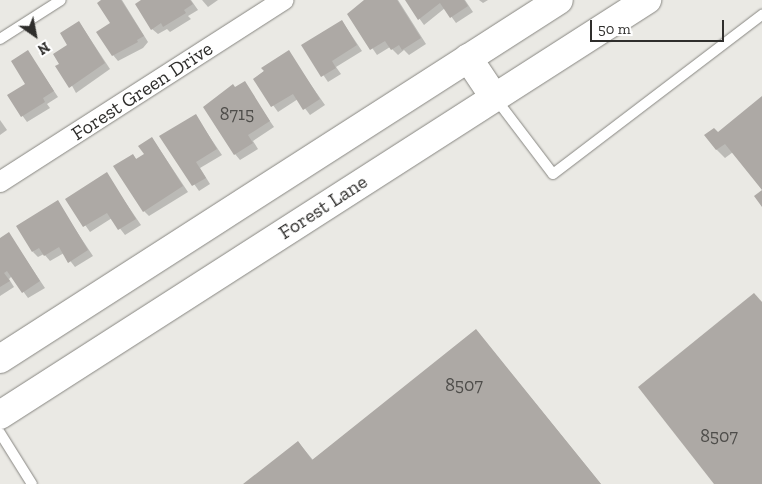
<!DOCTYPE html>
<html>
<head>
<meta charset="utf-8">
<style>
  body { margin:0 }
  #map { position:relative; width:762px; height:484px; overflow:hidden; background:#eae9e4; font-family:"Zilla Slab",serif }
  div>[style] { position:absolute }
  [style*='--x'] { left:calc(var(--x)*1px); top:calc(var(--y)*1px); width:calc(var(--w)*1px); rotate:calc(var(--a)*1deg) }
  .shadow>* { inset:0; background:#0003 }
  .building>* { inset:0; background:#ada9a5 }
  .roads { filter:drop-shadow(0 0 1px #878681) drop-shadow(0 0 1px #878681) }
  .lane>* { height:10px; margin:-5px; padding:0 5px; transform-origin:5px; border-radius:5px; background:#fff }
  .street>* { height:20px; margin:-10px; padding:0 10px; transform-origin:10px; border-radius:10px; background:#fff }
  .secondary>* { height:28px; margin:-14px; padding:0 14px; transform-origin:14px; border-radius:14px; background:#fff }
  span { translate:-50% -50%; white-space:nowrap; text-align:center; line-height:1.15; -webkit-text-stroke:5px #fff; paint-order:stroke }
  .number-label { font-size:18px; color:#4e4d4a }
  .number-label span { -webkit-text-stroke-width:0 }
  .street-label { font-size:20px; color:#2f2e2c }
  .north { position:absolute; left:10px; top:10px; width:50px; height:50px; -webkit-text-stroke:4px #fff; paint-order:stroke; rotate:147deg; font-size:14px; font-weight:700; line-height:20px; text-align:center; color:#2f2e2c }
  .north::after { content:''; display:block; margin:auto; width:18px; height:22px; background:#2f2e2c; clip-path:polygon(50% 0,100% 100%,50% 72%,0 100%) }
  .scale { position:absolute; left:590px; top:20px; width:134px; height:22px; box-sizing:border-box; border:2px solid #2f2e2c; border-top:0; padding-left:6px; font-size:15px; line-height:18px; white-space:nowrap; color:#2f2e2c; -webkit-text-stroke:4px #fff; paint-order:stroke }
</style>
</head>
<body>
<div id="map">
  <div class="shadow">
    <i style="clip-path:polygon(103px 0,122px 0,148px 42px,143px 48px,118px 61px,113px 55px,111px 23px)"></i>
    <i style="clip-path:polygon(143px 0,191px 0,198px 10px,188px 16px,191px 19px,170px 32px,167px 29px,158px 34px,152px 29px)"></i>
    <i style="clip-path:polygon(202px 0,218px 0,208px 7px)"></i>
    <i style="clip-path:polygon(367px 0,398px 0,426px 44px,409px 55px,404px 50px,398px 55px,390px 47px,377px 55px,349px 14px)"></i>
    <i style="clip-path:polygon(406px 0,465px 0,473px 12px,456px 23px,445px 8px,424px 25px)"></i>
    <i style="clip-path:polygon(479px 0,488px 0,483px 3px)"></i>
    <i style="clip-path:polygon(342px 21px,362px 51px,336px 67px,341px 74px,328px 82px,303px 45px)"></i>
    <i style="clip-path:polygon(79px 22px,110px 69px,76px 93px,60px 64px)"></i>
    <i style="clip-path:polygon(28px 52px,58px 97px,47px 104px,50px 108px,27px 122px,8px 96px,27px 84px)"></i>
    <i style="clip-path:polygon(288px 52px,325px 105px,310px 115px,298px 99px,278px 112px,254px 79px)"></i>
    <i style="clip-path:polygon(244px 83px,274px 127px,253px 141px,258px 149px,240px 160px,235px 154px,235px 88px)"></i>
    <i style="clip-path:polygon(762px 98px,762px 189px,733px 152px,725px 158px,716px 149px,718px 133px)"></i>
    <i style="clip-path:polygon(195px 115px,222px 155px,200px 168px,210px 184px,199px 191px,161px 137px)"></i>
    <i style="clip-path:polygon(0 120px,7px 130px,0 135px)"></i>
    <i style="clip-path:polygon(152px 138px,188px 192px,149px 216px,144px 211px,133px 155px,137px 160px,145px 155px)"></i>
    <i style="clip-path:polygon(106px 174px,141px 225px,125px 235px,112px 218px,90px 232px,67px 199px)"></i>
    <i style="clip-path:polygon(57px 202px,93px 256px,75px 267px,64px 253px,50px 261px,44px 254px,38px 257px,33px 252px)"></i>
    <i style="clip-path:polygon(9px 234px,45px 288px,28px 298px,12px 276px,9px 279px,14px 287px,0 296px,0 240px)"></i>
    <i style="clip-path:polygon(476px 330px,601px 484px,245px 484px,298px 442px,313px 460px)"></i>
  </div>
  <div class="building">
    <i style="clip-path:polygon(101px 0,121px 0,144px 36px,137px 40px,138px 42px,112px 56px,96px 32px,110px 23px,97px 3px)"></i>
    <i style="clip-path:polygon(141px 0,190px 0,193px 4px,184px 10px,186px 13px,163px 27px,161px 23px,151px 30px,135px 4px)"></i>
    <i style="clip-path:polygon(364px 0,397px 0,421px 38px,402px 50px,399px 45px,391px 50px,385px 41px,370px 50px,347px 14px)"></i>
    <i style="clip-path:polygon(405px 0,464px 0,468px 6px,450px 18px,440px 3px,418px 20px)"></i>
    <i style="clip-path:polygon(342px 20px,357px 45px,332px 61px,336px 68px,321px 77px,301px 45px)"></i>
    <i style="clip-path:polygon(79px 21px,105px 63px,69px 88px,55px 66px,59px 64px,53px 54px,67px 45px,60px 33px)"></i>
    <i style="clip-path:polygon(28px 50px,54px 91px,43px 98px,45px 102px,21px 117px,7px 95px,25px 84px,11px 61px)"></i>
    <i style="clip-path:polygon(289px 50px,320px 99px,303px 110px,293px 94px,271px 107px,253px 79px,264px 71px,261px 68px)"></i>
    <i style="clip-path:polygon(245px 81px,270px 121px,248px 135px,253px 143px,234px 155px,203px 107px,233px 84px,235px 87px)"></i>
    <i style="clip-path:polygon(762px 96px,762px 207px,754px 196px,762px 190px,725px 144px,716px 150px,704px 135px,714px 128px,718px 132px)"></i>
    <i style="clip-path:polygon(196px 114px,217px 149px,196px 162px,206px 178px,192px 186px,159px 136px)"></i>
    <i style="clip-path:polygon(152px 137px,183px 186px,143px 212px,113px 166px,133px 154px,136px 159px,144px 154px,138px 146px)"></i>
    <i style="clip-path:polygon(107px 172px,136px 219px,118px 230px,107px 213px,83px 227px,65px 199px)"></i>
    <i style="clip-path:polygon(58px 200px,88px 250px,68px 263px,59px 247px,44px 256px,39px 248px,32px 252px,16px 226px)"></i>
    <i style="clip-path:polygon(9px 232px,40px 281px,22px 293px,7px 271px,4px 273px,10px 281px,0 287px,0 238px)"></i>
    <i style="clip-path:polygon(754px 293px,762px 302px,762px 484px,714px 484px,638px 387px)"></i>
    <i style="clip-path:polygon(476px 329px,601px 484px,243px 484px,298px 441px,312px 460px)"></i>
  </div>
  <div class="roads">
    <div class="lane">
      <i style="--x:0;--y:39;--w:72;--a:-32.6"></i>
      <i style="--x:496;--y:99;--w:94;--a:52.8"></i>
      <i style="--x:553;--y:174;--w:263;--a:-37.3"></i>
      <i style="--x:0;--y:433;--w:60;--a:57.9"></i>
    </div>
    <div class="street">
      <i style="--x:0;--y:182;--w:337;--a:-32.7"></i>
    </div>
    <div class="secondary">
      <i style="--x:468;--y:58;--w:47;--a:56.3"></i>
      <i style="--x:0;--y:359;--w:664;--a:-32.71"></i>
      <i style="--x:0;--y:415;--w:769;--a:-32.68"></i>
    </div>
  </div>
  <div class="number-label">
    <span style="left:237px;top:114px">8715</span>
    <span style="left:464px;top:385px">8507</span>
    <span style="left:719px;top:436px">8507</span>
  </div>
  <div class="street-label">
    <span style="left:142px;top:91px;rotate:-33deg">Forest Green Drive</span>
    <span style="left:323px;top:207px;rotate:-33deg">Forest Lane</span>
  </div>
  <div class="north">N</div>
  <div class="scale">50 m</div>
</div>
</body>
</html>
